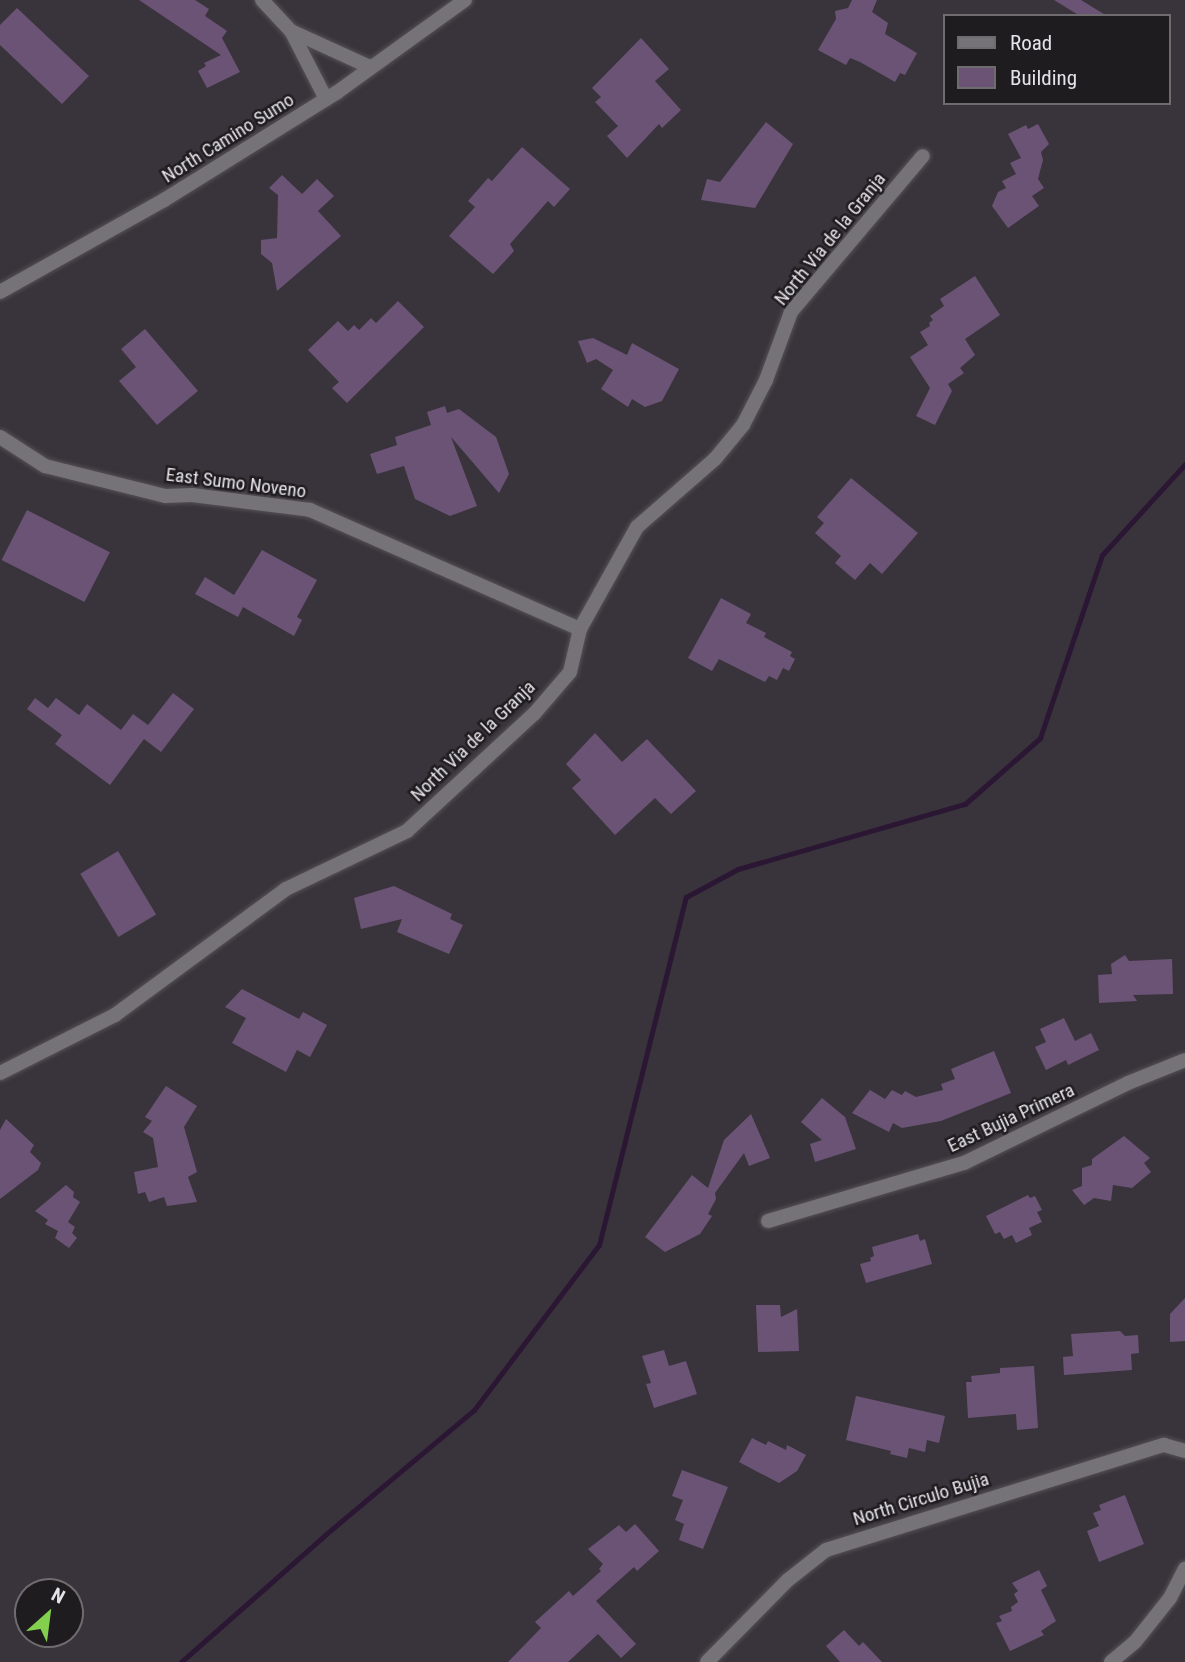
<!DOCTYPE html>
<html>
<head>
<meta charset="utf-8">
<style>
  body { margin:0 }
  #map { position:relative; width:1185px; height:1662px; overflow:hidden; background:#39343b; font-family:"Roboto Condensed",sans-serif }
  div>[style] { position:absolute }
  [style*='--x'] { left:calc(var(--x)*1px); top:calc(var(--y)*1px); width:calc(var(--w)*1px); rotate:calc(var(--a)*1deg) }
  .stream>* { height:5px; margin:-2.5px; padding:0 2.5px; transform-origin:2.5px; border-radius:2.5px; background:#2b1634 }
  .building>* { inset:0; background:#6a5375; transform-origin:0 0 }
  .roads { filter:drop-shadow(0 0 2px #555057) drop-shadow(0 0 2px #555057) }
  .street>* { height:14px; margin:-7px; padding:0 7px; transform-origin:7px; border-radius:7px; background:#757377 }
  span { translate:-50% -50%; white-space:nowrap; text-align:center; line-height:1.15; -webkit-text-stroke:5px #1f1c20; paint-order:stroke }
  .street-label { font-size:19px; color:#e6e3e8 }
  .legend { position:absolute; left:943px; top:14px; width:228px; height:91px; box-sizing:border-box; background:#1f1c20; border:2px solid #6f6c70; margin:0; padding:9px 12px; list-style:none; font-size:21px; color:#e6e3e8 }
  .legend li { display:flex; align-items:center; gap:14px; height:35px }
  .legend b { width:35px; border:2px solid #6f6c70 }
  .north { position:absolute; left:14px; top:1578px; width:70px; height:70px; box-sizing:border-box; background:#1f1c20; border:2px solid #6f6c70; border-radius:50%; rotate:28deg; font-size:19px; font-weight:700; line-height:28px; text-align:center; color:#e6e3e8 }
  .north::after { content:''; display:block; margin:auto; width:24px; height:32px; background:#83d04e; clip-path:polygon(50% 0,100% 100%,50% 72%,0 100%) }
</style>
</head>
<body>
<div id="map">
  <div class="stream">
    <i style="--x:181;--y:1662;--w:201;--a:-41.4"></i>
    <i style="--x:332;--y:1529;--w:185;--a:-40"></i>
    <i style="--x:474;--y:1410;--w:207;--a:-52.9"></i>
    <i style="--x:599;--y:1245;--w:359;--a:-76"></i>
    <i style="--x:686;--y:897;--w:59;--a:-28.3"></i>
    <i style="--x:738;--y:869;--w:236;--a:-16"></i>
    <i style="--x:965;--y:804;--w:100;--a:-41.3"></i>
    <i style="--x:1040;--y:738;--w:193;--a:-71.3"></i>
    <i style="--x:1102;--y:555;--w:123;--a:-47.6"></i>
  </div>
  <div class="building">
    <i style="clip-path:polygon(139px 0,195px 0,209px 9px,205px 16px,227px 31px,222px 38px,240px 72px,207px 88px,198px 71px,206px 66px,204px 63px,221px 55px)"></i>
    <i style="clip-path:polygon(852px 0,877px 0,872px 12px,888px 23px,885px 34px,917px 53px,905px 75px,900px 73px,895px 82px,860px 62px,850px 58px,846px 65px,818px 50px,836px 19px,835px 11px,848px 8px)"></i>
    <i style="clip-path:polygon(1054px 0,1081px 0,1107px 16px,1080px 16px)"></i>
    <i style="clip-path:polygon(17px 8px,89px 76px,62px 104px,0 45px,0 25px)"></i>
    <i style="clip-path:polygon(641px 38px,669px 69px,655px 81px,681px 110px,662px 128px,659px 124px,627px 158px,607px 136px,618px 126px,595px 102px,601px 97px,592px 88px)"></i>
    <i style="clip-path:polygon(766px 122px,793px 144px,755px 208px,701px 200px,707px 179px,720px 182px)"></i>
    <i style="clip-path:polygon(1038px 124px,1049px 144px,1041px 152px,1043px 160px,1038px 179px,1044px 188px,1032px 196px,1039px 206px,1008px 228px,992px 206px,998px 192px,1006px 188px,1002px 181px,1016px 174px,1010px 163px,1021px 158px,1008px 134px,1026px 125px,1028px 129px)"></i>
    <i style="clip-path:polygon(522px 147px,570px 189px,554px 207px,548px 201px,510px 244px,514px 251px,493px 274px,449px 236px,475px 207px,468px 201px,488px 178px,492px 181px)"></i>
    <i style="clip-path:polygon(282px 175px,302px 194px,317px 179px,334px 196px,318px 211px,341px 236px,277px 291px,272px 263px,261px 254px,261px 240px,277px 238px,278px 195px,269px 188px)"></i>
    <i style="clip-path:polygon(975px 276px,1000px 315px,965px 339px,975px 355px,960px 368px,964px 373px,948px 384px,952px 391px,935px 425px,916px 416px,930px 388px,910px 357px,928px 345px,920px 332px,930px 326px,929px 323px,933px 320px,930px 316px,944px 306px,940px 299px)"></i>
    <i style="clip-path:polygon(398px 301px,424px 327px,347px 403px,332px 388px,339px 382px,308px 350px,338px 321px,348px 331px,354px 325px,359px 330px,371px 318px,376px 323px)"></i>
    <i style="clip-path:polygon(145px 329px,198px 391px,157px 425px,119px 381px,136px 367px,121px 349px)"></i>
    <i style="clip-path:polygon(593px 338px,627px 355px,632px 343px,679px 369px,662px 401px,645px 407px,632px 399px,628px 407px,601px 389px,613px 370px,596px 359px,587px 363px,578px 341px)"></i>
    <i style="clip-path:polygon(445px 406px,447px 413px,459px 409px,496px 437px,509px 474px,499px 493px,451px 437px,477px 506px,450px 516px,415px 499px,404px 466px,377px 474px,370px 454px,397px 445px,395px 437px,431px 425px,427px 412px)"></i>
    <i style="clip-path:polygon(851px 478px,918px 533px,882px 574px,870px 563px,855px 580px,835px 563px,841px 556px,815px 533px,824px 523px,817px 517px)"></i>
    <i style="left:27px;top:510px;width:93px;height:56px;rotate:27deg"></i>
    <i style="clip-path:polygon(262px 550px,317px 580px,297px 617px,302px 620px,294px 636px,243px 607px,238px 617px,195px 594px,205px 577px,234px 595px)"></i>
    <i style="clip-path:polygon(721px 598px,751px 614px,746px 623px,766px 633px,764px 637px,792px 652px,790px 656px,795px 659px,789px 671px,783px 668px,777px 680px,769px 676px,765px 682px,719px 659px,712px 671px,688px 658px)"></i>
    <i style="clip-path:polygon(173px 693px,194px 709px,161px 752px,144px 739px,110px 785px,55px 744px,62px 735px,27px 709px,35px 698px,48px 708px,56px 698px,79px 715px,87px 704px,121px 730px,133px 714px,148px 725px)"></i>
    <i style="clip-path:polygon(595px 733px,622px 762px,647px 739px,696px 791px,671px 814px,655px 798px,615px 835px,572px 788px,581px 780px,566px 764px)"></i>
    <i style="left:118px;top:851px;width:74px;height:44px;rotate:59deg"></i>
    <i style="clip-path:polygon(394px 886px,452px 914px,450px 919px,463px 925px,449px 954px,397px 932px,402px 919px,361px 929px,354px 898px)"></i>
    <i style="clip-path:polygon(1125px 955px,1129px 961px,1172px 959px,1173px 994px,1133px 995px,1137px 1001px,1099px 1003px,1098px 975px,1112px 974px,1111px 964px)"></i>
    <i style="clip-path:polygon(242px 989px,299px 1019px,303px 1012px,327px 1025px,310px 1057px,297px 1050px,286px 1072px,232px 1043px,246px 1018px,225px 1007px)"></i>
    <i style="clip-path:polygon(1064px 1018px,1075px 1041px,1091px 1033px,1099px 1050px,1068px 1065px,1066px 1060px,1046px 1070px,1035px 1047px,1046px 1042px,1040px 1029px)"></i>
    <i style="clip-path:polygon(994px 1051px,1011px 1093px,941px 1121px,902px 1128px,893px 1123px,889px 1132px,852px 1113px,870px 1090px,885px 1099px,892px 1090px,902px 1095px,905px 1091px,916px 1097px,943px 1090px,941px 1084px,955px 1079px,951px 1069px)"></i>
    <i style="clip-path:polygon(166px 1086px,197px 1106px,184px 1127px,197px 1172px,188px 1177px,197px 1202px,167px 1206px,164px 1197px,149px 1202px,145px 1192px,138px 1194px,134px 1172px,158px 1167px,153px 1138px,143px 1132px,152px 1121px,145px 1117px)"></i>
    <i style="clip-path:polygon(822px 1098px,845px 1117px,856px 1149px,815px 1162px,810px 1144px,822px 1140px,801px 1122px)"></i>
    <i style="clip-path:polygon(751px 1114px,770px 1158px,749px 1166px,744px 1153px,715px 1193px,716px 1199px,708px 1214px,712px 1216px,700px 1234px,665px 1252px,645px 1237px,692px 1175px,708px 1188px,724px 1140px)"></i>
    <i style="clip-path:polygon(6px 1119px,34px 1145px,30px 1152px,41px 1163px,38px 1170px,0 1199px,0 1130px)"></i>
    <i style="clip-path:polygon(1124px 1136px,1150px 1158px,1144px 1163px,1151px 1172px,1132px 1188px,1113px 1185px,1111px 1201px,1094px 1198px,1084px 1205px,1072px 1190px,1082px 1186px,1082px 1168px,1092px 1165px,1092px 1159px)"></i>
    <i style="clip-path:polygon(66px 1185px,74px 1192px,73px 1197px,80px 1202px,68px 1222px,75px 1227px,72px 1233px,77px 1238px,69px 1248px,55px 1238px,58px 1231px,45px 1224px,48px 1220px,35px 1211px)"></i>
    <i style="clip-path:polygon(1028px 1195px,1030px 1198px,1035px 1196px,1042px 1210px,1037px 1212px,1042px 1222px,1029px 1228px,1032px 1235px,1016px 1243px,1012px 1235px,1004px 1239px,1000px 1232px,995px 1234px,986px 1216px)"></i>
    <i style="clip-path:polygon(918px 1234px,920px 1241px,925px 1239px,932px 1264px,866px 1283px,860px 1264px,871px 1261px,870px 1258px,874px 1256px,872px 1247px)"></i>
    <i style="clip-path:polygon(1185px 1298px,1185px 1341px,1170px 1342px,1170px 1314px)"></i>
    <i style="clip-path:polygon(756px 1305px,780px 1305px,781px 1317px,797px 1309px,799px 1351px,758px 1352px)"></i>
    <i style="clip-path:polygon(1120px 1331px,1125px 1336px,1138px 1335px,1139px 1353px,1131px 1354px,1132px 1370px,1064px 1375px,1063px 1357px,1073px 1356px,1071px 1334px)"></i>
    <i style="clip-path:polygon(664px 1350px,669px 1366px,686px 1361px,697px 1394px,654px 1408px,646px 1384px,651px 1383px,642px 1356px)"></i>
    <i style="clip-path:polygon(1034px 1366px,1038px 1428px,1017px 1430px,1016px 1414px,968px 1418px,966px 1382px,972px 1382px,971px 1376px,1000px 1373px,1000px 1368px)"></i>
    <i style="clip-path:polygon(856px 1396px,945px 1416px,939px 1443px,927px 1440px,925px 1452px,909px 1448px,907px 1458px,890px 1454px,891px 1451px,846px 1440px)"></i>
    <i style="clip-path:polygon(752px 1438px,766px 1445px,768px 1441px,786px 1450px,787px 1445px,806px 1455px,797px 1471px,779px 1483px,739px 1462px)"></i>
    <i style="clip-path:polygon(682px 1470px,728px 1487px,703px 1549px,679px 1540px,684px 1524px,675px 1520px,683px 1500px,672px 1496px)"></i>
    <i style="clip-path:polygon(1125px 1495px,1144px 1544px,1099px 1562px,1087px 1531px,1099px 1526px,1093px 1513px,1101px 1510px,1099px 1505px)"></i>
    <i style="clip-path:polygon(635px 1524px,659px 1551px,637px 1571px,634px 1567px,596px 1601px,636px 1644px,621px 1658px,598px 1634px,568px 1662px,508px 1662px,541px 1628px,535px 1622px,569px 1591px,573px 1596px,601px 1571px,599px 1569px,603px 1564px,588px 1549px,619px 1525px,626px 1532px)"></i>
    <i style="clip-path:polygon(1039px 1570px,1047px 1586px,1041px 1590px,1056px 1621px,1041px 1631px,1044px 1635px,1010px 1651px,996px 1623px,1002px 1621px,999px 1616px,1012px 1611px,1011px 1607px,1018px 1602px,1014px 1594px,1018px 1591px,1012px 1583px)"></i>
    <i style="clip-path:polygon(844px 1630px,859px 1646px,863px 1642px,882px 1662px,840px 1662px,826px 1646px)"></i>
  </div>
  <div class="roads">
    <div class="street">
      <i style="--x:262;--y:0;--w:42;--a:46.9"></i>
      <i style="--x:326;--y:99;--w:76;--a:-117.2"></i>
      <i style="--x:291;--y:31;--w:87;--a:24.5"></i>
      <i style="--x:0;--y:292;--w:188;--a:-29.3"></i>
      <i style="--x:164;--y:200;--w:203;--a:-31.9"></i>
      <i style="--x:336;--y:93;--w:159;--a:-35.8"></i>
      <i style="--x:0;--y:437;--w:54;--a:32.8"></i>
      <i style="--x:45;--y:466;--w:124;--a:14"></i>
      <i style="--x:165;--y:496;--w:27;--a:-2"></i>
      <i style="--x:192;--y:495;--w:119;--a:7.2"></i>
      <i style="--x:310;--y:510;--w:295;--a:23.8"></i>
      <i style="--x:0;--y:1073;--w:129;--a:-26.8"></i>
      <i style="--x:115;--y:1015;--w:212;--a:-36.4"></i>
      <i style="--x:286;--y:889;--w:134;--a:-25.6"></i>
      <i style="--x:407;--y:831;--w:173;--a:-42.7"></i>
      <i style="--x:534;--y:714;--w:55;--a:-49.4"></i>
      <i style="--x:570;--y:672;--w:44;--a:-76.9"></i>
      <i style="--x:580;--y:629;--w:117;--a:-60.8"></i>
      <i style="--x:637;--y:527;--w:103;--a:-41.1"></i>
      <i style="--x:715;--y:459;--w:44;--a:-50.5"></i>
      <i style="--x:743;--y:425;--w:51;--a:-62.9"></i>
      <i style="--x:766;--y:380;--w:72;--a:-69.8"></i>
      <i style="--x:791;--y:312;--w:204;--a:-49.8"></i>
      <i style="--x:768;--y:1221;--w:204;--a:-16.5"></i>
      <i style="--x:964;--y:1163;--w:182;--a:-26"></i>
      <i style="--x:1128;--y:1083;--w:61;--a:-22"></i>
      <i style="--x:707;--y:1662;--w:115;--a:-45.4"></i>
      <i style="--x:788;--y:1580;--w:48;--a:-38.3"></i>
      <i style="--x:826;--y:1550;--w:354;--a:-17.3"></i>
      <i style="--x:1164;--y:1445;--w:22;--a:16"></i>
      <i style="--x:1111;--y:1662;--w:31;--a:-40"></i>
      <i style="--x:1135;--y:1642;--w:56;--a:-51.5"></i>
      <i style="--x:1170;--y:1598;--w:33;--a:-63"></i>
    </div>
  </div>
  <div class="street-label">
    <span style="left:228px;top:138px;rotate:-32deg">North Camino Sumo</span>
    <span style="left:830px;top:239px;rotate:-51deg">North Via de la Granja</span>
    <span style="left:236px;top:483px;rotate:7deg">East Sumo Noveno</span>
    <span style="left:473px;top:741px;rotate:-44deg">North Via de la Granja</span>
    <span style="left:1011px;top:1118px;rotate:-25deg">East Bujia Primera</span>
    <span style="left:921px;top:1499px;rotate:-17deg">North Circulo Bujia</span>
  </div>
  <ul class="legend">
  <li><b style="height:9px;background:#757377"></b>Road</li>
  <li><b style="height:19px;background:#6a5375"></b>Building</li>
  </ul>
  <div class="north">N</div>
</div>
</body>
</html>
